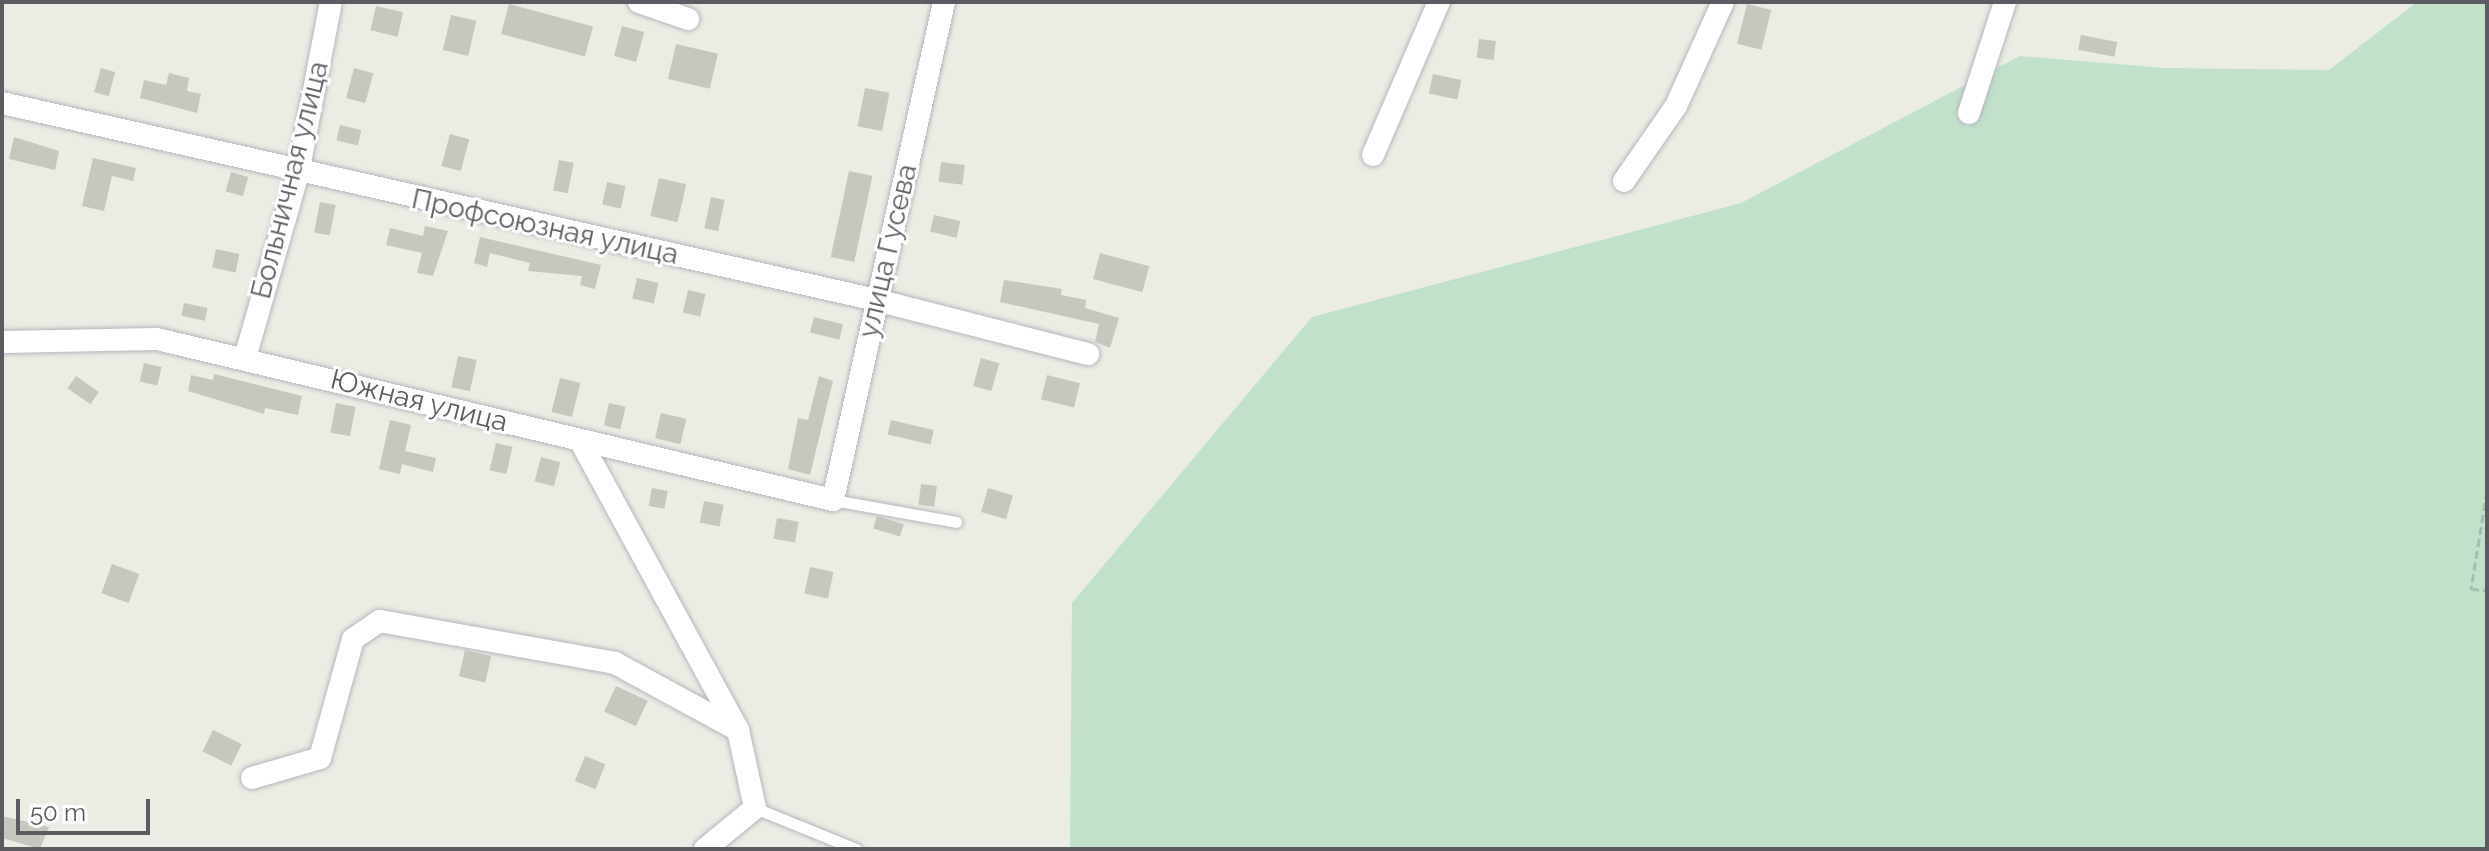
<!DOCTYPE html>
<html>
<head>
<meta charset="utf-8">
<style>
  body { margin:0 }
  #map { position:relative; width:2489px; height:851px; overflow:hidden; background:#ebece3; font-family:Raleway,sans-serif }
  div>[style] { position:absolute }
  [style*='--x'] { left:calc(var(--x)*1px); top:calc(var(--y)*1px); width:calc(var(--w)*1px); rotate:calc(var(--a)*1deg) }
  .green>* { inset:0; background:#c1e1cb }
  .building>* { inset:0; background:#c8c7bf; transform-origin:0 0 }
  .path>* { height:3px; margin-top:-1.5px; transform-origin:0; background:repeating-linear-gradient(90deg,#9cc1b2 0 8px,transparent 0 12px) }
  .roads { filter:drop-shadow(0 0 2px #b5b6bc) drop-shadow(0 0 2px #b5b6bc) }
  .lane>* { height:11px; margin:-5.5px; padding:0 5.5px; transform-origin:5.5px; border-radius:5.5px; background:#fff }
  .street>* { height:22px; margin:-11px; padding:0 11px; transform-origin:11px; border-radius:11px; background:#fff }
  span { translate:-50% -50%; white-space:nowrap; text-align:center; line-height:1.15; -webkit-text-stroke:6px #fff; paint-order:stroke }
  .street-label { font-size:28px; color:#5b5c62 }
  .frame { position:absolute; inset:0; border:4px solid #5b5c62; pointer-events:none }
  .scale { position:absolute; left:16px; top:799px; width:134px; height:36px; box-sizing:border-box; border:4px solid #5b5c62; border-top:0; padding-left:10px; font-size:24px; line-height:28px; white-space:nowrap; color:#5b5c62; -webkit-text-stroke:6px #fff; paint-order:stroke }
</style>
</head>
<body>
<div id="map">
  <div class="green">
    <i style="clip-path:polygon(2417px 2px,2487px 2px,2487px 849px,1070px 849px,1072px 603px,1312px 317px,1741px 203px,2020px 56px,2165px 68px,2329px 70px)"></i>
  </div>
  <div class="building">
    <i style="left:509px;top:4px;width:87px;height:31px;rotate:15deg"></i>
    <i style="left:1747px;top:4px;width:25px;height:41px;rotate:14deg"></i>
    <i style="left:376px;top:6px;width:28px;height:25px;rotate:13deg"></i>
    <i style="left:451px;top:15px;width:26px;height:36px;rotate:13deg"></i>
    <i style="left:622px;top:26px;width:23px;height:31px;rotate:15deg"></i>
    <i style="left:2081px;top:35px;width:37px;height:15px;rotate:11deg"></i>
    <i style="left:1479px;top:39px;width:17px;height:19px;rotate:7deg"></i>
    <i style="left:676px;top:44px;width:43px;height:36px;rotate:13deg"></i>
    <i style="left:101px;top:68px;width:15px;height:25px;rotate:16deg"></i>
    <i style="left:354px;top:68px;width:20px;height:31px;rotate:15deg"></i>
    <i style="clip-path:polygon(169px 73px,189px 78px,187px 91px,201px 94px,197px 113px,140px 98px,144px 80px,166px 85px)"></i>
    <i style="left:1433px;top:74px;width:29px;height:20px;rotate:12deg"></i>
    <i style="left:865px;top:88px;width:25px;height:39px;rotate:11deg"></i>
    <i style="left:340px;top:125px;width:22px;height:16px;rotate:13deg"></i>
    <i style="left:450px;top:134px;width:20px;height:33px;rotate:15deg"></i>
    <i style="clip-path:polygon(14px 137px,59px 151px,55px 170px,9px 159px)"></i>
    <i style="clip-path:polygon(93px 158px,136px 168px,133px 181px,112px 176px,104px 211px,82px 206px)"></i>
    <i style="left:559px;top:160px;width:15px;height:31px;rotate:11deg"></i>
    <i style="left:941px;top:162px;width:24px;height:20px;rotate:7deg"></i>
    <i style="left:849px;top:171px;width:24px;height:88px;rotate:12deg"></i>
    <i style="left:231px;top:172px;width:18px;height:20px;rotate:16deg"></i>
    <i style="left:659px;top:178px;width:28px;height:39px;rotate:13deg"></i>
    <i style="left:607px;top:182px;width:19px;height:23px;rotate:12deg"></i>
    <i style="left:711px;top:197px;width:14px;height:32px;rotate:12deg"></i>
    <i style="left:320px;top:202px;width:16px;height:31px;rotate:11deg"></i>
    <i style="left:934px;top:215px;width:27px;height:17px;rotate:13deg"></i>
    <i style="clip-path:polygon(425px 226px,448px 231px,433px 276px,417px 273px,422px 253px,386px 245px,390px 228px,423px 236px)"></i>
    <i style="clip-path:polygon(480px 237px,601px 265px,595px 289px,580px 285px,582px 276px,528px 271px,530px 263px,490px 253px,487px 267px,474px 263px)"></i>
    <i style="left:216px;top:249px;width:24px;height:19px;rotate:12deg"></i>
    <i style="left:1100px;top:253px;width:51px;height:27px;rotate:15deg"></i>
    <i style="left:637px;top:278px;width:22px;height:21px;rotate:13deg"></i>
    <i style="clip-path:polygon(1004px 280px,1062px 289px,1061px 295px,1086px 300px,1085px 308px,1119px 318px,1110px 348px,1095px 342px,1099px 324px,1000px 302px)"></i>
    <i style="left:688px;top:290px;width:18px;height:23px;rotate:13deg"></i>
    <i style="left:184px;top:303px;width:24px;height:13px;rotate:12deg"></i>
    <i style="left:814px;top:317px;width:30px;height:16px;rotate:14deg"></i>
    <i style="left:458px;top:356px;width:19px;height:32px;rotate:12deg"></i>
    <i style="left:981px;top:358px;width:19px;height:29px;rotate:16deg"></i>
    <i style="left:144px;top:363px;width:18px;height:19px;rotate:13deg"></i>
    <i style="clip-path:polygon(214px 374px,302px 396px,298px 415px,265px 408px,264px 414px,188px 391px,191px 375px,213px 380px)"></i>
    <i style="left:1047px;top:375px;width:34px;height:25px;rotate:14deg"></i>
    <i style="left:76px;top:376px;width:28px;height:15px;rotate:35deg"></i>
    <i style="clip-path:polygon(819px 376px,833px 381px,810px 475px,788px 469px,798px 418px,808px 420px)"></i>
    <i style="left:560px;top:378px;width:21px;height:35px;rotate:14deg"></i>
    <i style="left:336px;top:403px;width:20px;height:30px;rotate:11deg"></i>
    <i style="left:609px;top:403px;width:17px;height:23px;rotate:13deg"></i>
    <i style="left:661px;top:413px;width:26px;height:26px;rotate:13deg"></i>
    <i style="clip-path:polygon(390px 420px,411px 425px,405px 451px,436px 458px,433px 472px,402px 464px,400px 474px,379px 469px)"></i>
    <i style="left:891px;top:420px;width:44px;height:15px;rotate:13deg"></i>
    <i style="left:496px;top:443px;width:17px;height:28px;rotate:13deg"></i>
    <i style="left:541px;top:457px;width:20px;height:25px;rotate:15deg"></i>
    <i style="left:921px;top:484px;width:16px;height:21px;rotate:7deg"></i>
    <i style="left:652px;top:488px;width:16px;height:18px;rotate:11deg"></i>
    <i style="left:988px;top:488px;width:26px;height:25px;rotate:16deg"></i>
    <i style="left:704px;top:501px;width:20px;height:22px;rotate:11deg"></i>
    <i style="left:877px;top:516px;width:28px;height:13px;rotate:17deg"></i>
    <i style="left:777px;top:518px;width:22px;height:21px;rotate:10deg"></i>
    <i style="left:112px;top:564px;width:29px;height:31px;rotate:20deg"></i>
    <i style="left:810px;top:567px;width:24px;height:27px;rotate:12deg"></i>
    <i style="left:465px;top:650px;width:27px;height:27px;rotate:13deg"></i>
    <i style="left:616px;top:686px;width:35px;height:28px;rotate:25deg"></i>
    <i style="left:213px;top:730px;width:32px;height:24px;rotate:26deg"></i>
    <i style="left:585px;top:756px;width:22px;height:27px;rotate:22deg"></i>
    <i style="clip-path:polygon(2px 816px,49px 827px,40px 849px,2px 838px)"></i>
  </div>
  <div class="path">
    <i style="--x:2487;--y:491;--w:99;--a:99.3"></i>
    <i style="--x:2471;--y:589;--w:16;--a:4"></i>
  </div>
  <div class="roads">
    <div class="lane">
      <i style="--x:833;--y:500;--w:125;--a:10.1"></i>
      <i style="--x:755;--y:808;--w:109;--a:22.1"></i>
    </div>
    <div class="street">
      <i style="--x:639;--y:2;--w:52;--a:19.1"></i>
      <i style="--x:2;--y:103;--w:896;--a:12.7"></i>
      <i style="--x:876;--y:300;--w:219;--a:14.3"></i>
      <i style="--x:1969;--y:113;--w:117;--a:-72"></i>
      <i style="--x:1373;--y:155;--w:167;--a:-66.7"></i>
      <i style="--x:1624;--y:181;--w:91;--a:-55.3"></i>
      <i style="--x:1676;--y:106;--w:114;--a:-65.7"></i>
      <i style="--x:2;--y:342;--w:155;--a:-1.1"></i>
      <i style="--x:157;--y:339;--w:695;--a:13.4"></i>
      <i style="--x:833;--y:500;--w:510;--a:-77.43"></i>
      <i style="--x:245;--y:358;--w:192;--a:-74"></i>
      <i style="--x:298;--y:173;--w:174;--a:-79.1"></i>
      <i style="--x:582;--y:444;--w:326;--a:61.4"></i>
      <i style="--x:738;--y:730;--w:80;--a:77.7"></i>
      <i style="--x:755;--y:808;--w:65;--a:140.6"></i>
      <i style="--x:252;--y:778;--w:71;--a:-16.4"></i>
      <i style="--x:320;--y:758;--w:123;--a:-74.5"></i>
      <i style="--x:353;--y:639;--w:32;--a:-34"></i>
      <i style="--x:380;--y:621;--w:239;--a:10.1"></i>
      <i style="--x:615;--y:663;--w:140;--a:28.6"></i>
    </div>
  </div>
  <div class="street-label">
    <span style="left:290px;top:180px;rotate:-76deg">Больничная улица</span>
    <span style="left:545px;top:227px;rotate:12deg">Профсоюзная улица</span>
    <span style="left:888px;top:251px;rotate:-77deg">улица Гусева</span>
    <span style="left:419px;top:401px;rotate:14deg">Южная улица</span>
  </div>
  <div class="frame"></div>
  <div class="scale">50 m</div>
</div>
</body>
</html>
